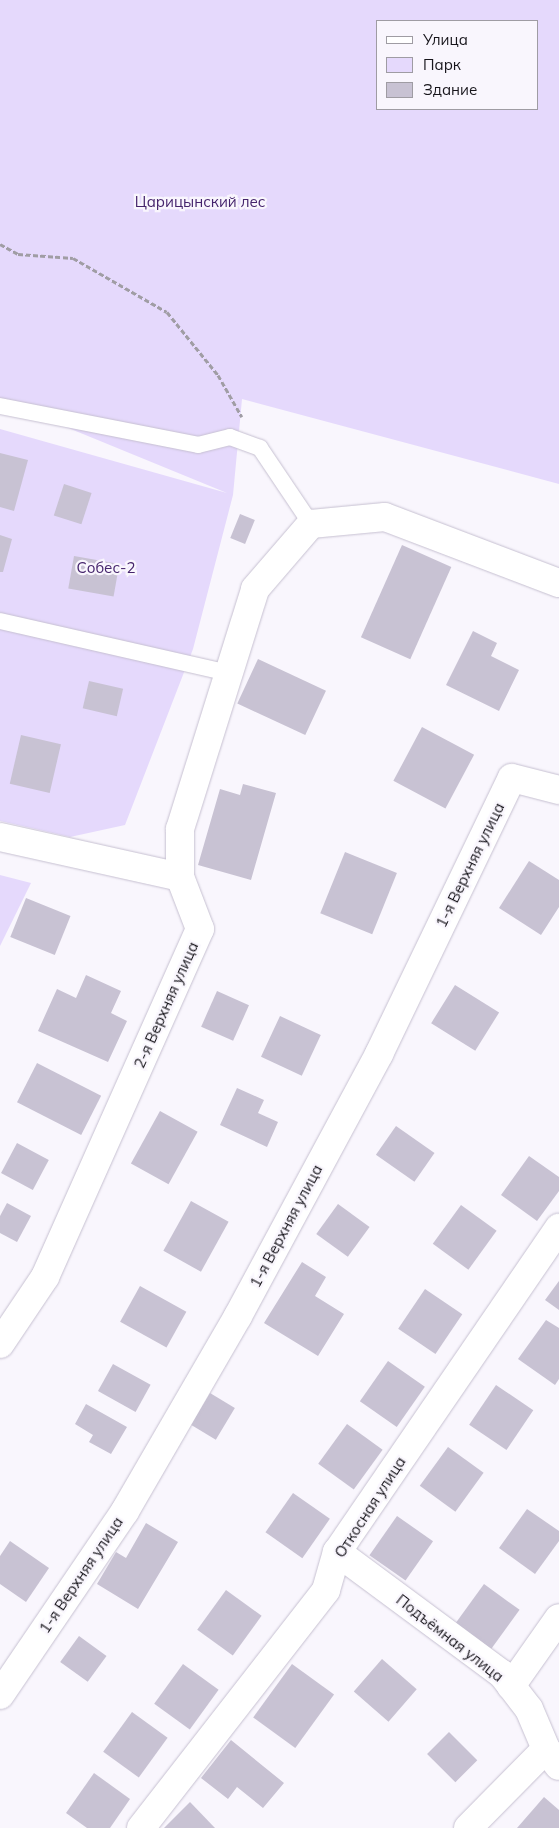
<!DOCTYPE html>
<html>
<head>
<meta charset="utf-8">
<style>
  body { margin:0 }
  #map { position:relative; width:559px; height:1828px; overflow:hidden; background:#f9f6fd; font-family:Mulish,sans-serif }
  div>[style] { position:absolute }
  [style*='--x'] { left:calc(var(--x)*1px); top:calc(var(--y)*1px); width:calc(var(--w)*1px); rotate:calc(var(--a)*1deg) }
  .green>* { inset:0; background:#e5d9fc }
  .building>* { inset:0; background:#c8c2d3; transform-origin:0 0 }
  .path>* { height:3px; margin-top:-1.5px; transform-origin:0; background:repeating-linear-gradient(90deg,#a09da4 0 5px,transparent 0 7.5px) }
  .roads { filter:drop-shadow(0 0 1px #c6c0d1) drop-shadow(0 0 1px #c6c0d1) }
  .service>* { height:16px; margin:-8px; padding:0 8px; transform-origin:8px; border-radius:8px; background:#fff }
  .minor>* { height:28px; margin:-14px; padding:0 14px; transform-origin:14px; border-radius:14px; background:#fff }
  span { translate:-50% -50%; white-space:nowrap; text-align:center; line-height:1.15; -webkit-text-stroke:4.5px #f9f6fd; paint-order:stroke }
  .park-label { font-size:15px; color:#45246c }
  .street-label { font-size:15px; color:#17151b }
  .legend { position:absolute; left:376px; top:20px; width:162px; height:90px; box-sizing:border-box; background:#f9f6fd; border:1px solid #9f9ca3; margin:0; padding:6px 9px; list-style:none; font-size:15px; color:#17151b }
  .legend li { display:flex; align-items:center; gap:10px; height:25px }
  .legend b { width:25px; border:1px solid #9f9ca3 }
</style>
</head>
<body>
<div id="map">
  <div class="green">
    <i style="clip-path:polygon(evenodd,0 0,559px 0,559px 484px,242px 399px,233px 495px,193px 649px,125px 825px,70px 837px,0 821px,0 429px,227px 493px,0 400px,0 0,378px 21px,538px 21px,538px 109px,378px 109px,378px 21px)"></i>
    <i style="clip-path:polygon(0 875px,31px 883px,0 946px)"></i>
  </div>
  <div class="building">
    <i style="clip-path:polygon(0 453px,28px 460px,14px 511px,0 507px)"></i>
    <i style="left:64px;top:484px;width:29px;height:33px;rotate:18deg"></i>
    <i style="left:240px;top:514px;width:16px;height:26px;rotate:22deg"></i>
    <i style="clip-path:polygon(0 535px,12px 539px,3px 572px,0 572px)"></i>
    <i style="left:402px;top:545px;width:54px;height:101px;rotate:24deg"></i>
    <i style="left:74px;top:556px;width:46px;height:33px;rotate:10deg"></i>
    <i style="clip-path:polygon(473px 631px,497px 643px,491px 656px,519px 670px,499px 711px,446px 685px)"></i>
    <i style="left:258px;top:659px;width:75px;height:49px;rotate:25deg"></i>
    <i style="left:89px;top:681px;width:35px;height:28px;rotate:13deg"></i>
    <i style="left:422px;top:727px;width:59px;height:61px;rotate:28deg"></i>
    <i style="left:21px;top:735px;width:41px;height:50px;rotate:13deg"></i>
    <i style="clip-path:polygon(243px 784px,276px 793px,251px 880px,198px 865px,220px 789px,240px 795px)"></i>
    <i style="left:345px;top:852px;width:56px;height:66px;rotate:22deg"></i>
    <i style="clip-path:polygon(529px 861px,559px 880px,559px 907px,541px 935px,499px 908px)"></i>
    <i style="left:26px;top:898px;width:48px;height:42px;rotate:22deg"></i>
    <i style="clip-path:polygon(86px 975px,121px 991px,111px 1013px,127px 1021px,108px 1062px,38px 1031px,57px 989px,76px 998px)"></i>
    <i style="left:455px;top:985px;width:52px;height:45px;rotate:32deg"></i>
    <i style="left:217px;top:991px;width:35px;height:39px;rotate:24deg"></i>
    <i style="left:280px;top:1016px;width:45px;height:45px;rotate:25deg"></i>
    <i style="left:37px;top:1063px;width:72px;height:44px;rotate:27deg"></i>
    <i style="clip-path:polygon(237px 1088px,264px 1100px,258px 1113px,278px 1122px,267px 1147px,220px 1125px)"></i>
    <i style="left:160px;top:1111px;width:43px;height:60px;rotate:29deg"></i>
    <i style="left:396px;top:1126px;width:47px;height:35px;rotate:35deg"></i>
    <i style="left:17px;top:1143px;width:36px;height:34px;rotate:28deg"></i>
    <i style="clip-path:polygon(529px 1156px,559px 1177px,559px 1191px,537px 1221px,501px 1195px)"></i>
    <i style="left:191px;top:1201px;width:43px;height:57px;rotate:29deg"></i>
    <i style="clip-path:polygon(7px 1203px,31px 1216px,17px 1242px,0 1233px,0 1216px)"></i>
    <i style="left:338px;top:1204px;width:39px;height:37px;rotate:36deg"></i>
    <i style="left:461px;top:1205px;width:44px;height:48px;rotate:36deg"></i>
    <i style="clip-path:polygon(302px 1262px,326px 1277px,315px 1296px,344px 1314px,318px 1356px,264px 1323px)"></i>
    <i style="clip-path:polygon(559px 1281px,559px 1310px,545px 1300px)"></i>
    <i style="left:140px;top:1286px;width:53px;height:41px;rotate:29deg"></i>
    <i style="left:425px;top:1289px;width:45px;height:48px;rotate:34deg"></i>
    <i style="clip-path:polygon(546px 1320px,559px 1328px,559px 1379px,555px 1385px,518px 1359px)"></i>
    <i style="left:388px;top:1361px;width:45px;height:49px;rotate:35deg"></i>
    <i style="left:113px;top:1364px;width:43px;height:31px;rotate:29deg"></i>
    <i style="left:496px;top:1385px;width:45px;height:48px;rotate:34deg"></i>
    <i style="left:210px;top:1393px;width:29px;height:37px;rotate:31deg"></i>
    <i style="clip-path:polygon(86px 1404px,127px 1427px,111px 1454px,89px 1442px,93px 1435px,75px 1424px)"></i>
    <i style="left:347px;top:1424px;width:44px;height:49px;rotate:36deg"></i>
    <i style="left:448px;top:1447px;width:44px;height:48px;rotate:36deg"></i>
    <i style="left:293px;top:1493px;width:45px;height:48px;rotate:35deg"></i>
    <i style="clip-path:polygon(527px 1509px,559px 1531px,559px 1541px,535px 1574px,499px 1548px)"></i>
    <i style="left:397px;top:1516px;width:44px;height:48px;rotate:35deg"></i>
    <i style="clip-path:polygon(146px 1523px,178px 1542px,138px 1609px,97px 1584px,116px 1552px,126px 1558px)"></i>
    <i style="clip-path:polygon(10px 1541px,49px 1568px,26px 1602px,0 1584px,0 1556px)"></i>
    <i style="left:484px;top:1584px;width:44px;height:49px;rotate:36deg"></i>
    <i style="left:226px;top:1590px;width:44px;height:49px;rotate:36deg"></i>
    <i style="left:79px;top:1636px;width:34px;height:32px;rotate:36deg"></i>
    <i style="left:382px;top:1659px;width:46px;height:43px;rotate:41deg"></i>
    <i style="left:183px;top:1664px;width:44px;height:49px;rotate:36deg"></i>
    <i style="left:292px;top:1664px;width:52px;height:66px;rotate:36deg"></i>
    <i style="left:132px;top:1712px;width:44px;height:49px;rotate:36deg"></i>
    <i style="left:449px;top:1732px;width:40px;height:31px;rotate:45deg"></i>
    <i style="clip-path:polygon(231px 1740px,284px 1783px,263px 1808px,237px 1787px,228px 1799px,201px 1778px)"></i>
    <i style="clip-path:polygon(94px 1773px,130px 1799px,110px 1828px,87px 1828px,66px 1813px)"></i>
    <i style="clip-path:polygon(544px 1797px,559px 1810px,559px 1828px,517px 1828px)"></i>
    <i style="clip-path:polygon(190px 1802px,215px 1828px,164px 1828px)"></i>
  </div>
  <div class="path">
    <i style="--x:0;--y:244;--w:21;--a:29"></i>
    <i style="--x:18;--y:254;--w:55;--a:4.2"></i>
    <i style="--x:73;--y:258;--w:108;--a:29.9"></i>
    <i style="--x:167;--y:312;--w:81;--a:51"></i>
    <i style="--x:218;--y:375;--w:48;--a:60.3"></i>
  </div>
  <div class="roads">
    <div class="service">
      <i style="--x:0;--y:406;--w:202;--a:11.1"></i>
      <i style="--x:198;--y:445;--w:33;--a:-14"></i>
      <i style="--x:230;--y:437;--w:32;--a:20"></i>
      <i style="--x:260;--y:448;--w:92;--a:56.1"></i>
      <i style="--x:0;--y:621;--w:235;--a:12.8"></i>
    </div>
    <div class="minor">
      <i style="--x:0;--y:837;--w:184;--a:12.5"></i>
      <i style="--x:0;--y:1344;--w:81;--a:-56.1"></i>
      <i style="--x:45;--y:1277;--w:381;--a:-66"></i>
      <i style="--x:200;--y:929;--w:56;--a:-111"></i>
      <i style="--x:180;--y:877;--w:48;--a:-90"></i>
      <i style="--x:180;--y:829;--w:251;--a:-72.6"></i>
      <i style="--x:255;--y:589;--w:86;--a:-49.3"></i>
      <i style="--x:311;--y:524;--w:74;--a:-5.4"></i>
      <i style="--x:385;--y:517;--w:186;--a:20.8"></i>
      <i style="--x:337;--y:1552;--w:205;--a:36.5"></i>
      <i style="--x:502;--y:1674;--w:44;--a:52.4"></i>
      <i style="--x:529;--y:1709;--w:43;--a:67"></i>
      <i style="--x:546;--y:1749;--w:21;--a:53"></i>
      <i style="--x:511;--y:1686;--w:83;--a:-54.8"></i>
      <i style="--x:0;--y:1695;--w:222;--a:-55.8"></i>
      <i style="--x:125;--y:1511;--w:225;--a:-59.9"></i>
      <i style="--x:238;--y:1316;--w:298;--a:-61.7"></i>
      <i style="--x:379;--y:1054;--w:306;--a:-64.3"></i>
      <i style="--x:512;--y:778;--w:49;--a:14.3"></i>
      <i style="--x:141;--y:1828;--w:301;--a:-52.1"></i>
      <i style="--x:326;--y:1590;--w:40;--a:-74"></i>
      <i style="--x:337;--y:1552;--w:393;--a:-55.6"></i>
      <i style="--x:468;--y:1828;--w:111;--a:-45.4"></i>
    </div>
  </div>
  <div class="park-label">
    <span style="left:200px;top:202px">Царицынский лес</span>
    <span style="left:106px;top:568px">Собес-2</span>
  </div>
  <div class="street-label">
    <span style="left:470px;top:865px;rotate:-64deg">1-я Верхняя улица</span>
    <span style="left:166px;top:1005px;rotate:-66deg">2-я Верхняя улица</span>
    <span style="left:286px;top:1226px;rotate:-62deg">1-я Верхняя улица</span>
    <span style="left:370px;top:1507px;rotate:-57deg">Откосная улица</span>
    <span style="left:81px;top:1575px;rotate:-56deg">1-я Верхняя улица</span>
    <span style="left:450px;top:1638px;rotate:38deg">Подъёмная улица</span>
  </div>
  <ul class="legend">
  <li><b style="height:6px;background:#fff"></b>Улица</li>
  <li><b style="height:14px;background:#e5d9fc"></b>Парк</li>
  <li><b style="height:14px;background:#c8c2d3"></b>Здание</li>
  </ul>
</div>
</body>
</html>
